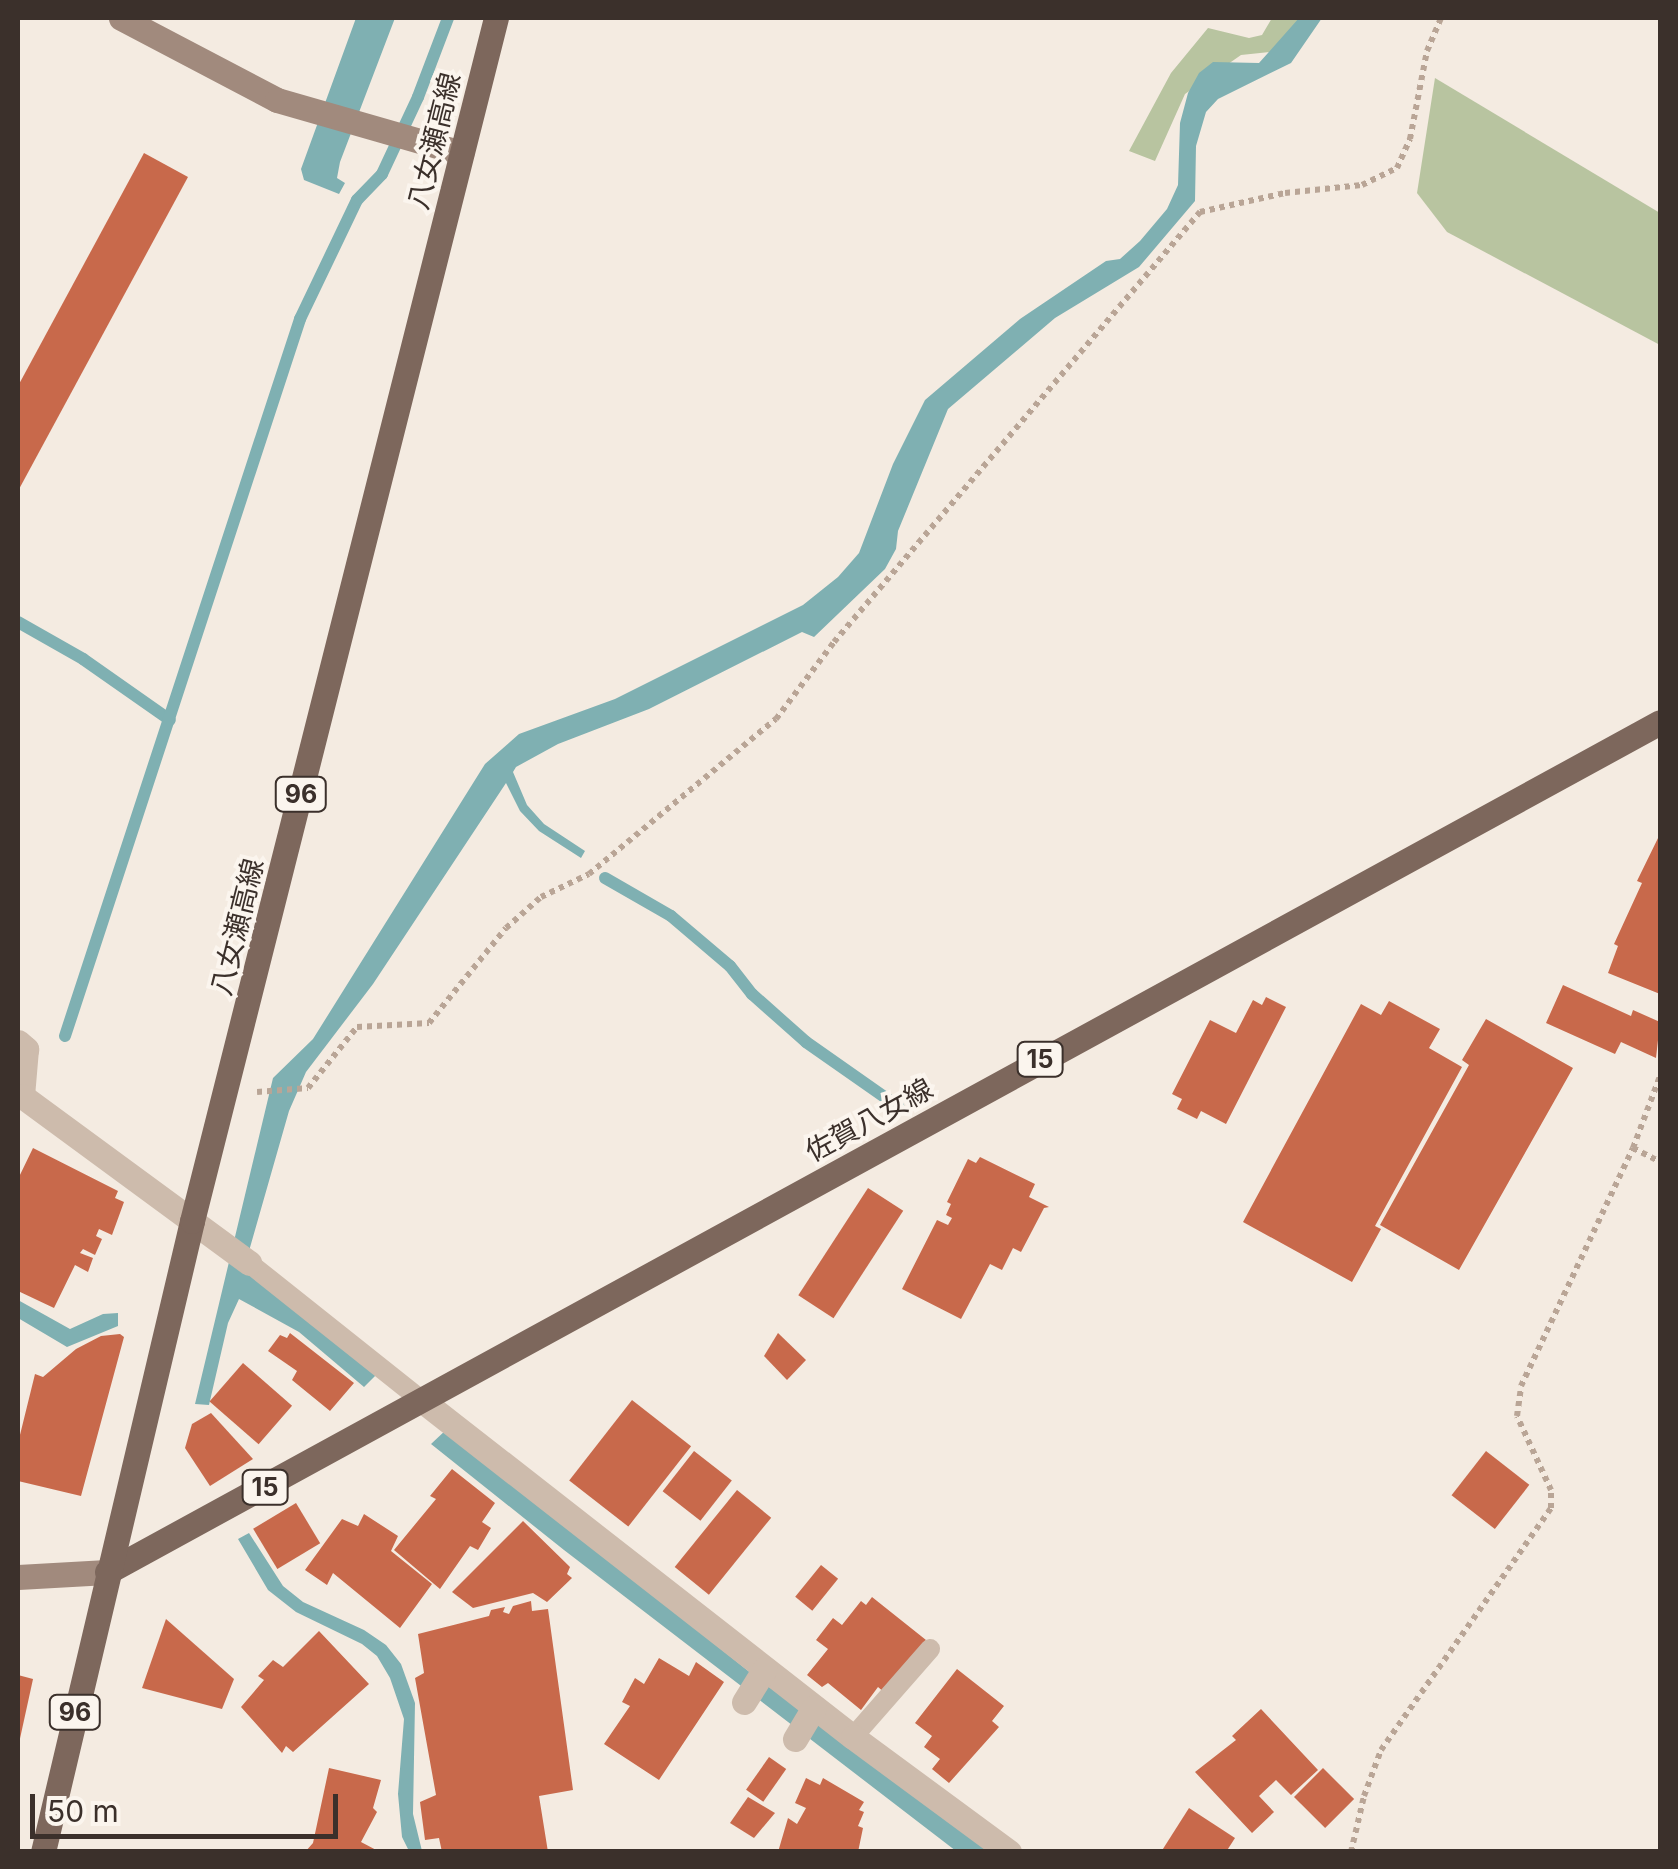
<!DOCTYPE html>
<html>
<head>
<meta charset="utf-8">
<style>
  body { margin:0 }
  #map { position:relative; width:1678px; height:1869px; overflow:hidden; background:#f4ebe1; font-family:Inter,"Noto Sans JP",sans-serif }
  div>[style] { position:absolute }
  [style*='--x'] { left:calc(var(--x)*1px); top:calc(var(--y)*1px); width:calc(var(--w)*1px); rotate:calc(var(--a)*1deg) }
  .green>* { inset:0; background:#b8c4a0 }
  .water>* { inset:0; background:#7fb0b2 }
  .stream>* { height:12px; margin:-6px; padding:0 6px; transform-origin:6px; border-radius:6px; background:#7fb0b2 }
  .building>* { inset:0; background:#c8694b; transform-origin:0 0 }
  .path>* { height:6px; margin-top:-3px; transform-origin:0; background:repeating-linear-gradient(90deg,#b9a596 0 5px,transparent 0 10px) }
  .lane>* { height:20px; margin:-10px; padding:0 10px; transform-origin:10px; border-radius:10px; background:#cdbbac }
  .street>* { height:25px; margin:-12.5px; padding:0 12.5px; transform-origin:12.5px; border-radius:12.5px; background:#cdbbac }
  .secondary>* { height:25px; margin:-12.5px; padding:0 12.5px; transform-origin:12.5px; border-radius:12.5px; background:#a18a7d }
  .primary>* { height:25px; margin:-12.5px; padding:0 12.5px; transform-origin:12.5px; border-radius:12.5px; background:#7d675c }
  span { translate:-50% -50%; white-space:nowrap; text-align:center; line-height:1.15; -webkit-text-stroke:8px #fbf5ee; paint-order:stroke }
  .shield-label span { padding:2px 8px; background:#fbf5ee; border:2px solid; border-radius:8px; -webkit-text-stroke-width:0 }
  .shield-label { font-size:25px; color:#3b302b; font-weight:700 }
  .street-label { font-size:28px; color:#3b302b }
  .frame { position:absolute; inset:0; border:20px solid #3b302b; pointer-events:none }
  .scale { position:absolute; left:30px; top:1794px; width:308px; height:45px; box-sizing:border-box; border:5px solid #3b302b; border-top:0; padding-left:12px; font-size:30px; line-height:35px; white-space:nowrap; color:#3b302b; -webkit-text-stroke:8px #fbf5ee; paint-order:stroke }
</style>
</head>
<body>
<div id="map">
  <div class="green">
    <i style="clip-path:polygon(1272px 18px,1309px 18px,1287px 50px,1241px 55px,1185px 94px,1155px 161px,1129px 151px,1171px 73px,1208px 28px,1249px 38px,1262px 35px)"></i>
    <i style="clip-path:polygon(1435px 78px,1660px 213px,1660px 345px,1447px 232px,1417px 193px)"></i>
  </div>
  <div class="water">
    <i style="clip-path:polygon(356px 18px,395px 18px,340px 162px,337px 178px,345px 183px,339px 194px,304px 180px,301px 169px)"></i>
    <i style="clip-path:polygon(1299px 18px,1322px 18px,1291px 63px,1218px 99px,1206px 112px,1196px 146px,1195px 201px,1139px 267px,1055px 318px,948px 409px,898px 531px,896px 549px,885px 569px,814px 637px,802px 632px,649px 709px,558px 744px,516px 767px,513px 772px,527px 805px,544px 824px,585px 851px,581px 858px,539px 831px,520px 811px,506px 783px,373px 984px,306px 1072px,289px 1111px,245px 1265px,379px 1372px,364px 1387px,299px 1332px,239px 1299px,228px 1323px,209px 1405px,195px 1404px,273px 1078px,313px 1039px,485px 764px,519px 734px,615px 699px,803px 605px,838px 577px,859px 553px,893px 464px,925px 400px,1020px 319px,1106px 261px,1120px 259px,1140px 241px,1167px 209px,1178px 185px,1180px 123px,1188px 93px,1199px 73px,1213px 62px,1259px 63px)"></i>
    <i style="clip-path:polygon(18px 1300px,70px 1329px,103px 1314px,118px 1313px,118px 1326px,67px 1347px,18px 1318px)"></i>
    <i style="clip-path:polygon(447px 1429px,752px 1674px,988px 1851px,956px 1851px,564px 1550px,431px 1444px)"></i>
    <i style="clip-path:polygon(249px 1533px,283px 1586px,303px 1602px,364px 1630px,386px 1645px,401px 1664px,415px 1703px,413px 1814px,422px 1851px,409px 1851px,402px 1837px,398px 1794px,404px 1719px,390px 1678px,377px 1656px,362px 1644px,296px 1612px,268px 1590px,238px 1539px)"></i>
  </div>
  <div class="stream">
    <i style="--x:18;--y:622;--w:75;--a:29.6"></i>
    <i style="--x:83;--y:659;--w:106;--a:35"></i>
    <i style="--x:605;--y:878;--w:76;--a:29.9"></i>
    <i style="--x:671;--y:916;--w:77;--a:40.3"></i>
    <i style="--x:730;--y:966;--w:36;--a:52"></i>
    <i style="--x:752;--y:994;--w:72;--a:41.6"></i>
    <i style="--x:806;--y:1042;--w:113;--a:35"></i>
    <i style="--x:65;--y:1036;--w:755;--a:-71.85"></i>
    <i style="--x:300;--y:319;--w:132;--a:-64.4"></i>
    <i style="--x:357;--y:200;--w:36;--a:-46"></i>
    <i style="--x:382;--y:174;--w:85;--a:-64.9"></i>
    <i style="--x:418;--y:97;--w:85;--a:-69.2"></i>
  </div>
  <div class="building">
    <i style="clip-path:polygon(144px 153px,188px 177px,18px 491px,18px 386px)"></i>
    <i style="clip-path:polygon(1660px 834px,1660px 994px,1608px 973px,1618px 946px,1614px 944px,1642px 883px,1637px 881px)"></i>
    <i style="clip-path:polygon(1563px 985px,1631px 1016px,1633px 1010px,1660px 1022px,1656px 1058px,1621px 1042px,1615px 1054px,1546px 1023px)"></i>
    <i style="clip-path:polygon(1266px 997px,1286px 1007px,1226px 1124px,1201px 1111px,1197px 1119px,1177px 1109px,1182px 1099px,1172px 1094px,1210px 1020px,1236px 1033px,1253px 1000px,1262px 1005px)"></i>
    <i style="clip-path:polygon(1389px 1001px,1440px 1029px,1429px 1048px,1462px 1067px,1375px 1226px,1381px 1229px,1352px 1282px,1243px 1222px,1361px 1004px,1381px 1015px)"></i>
    <i style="clip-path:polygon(1486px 1019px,1573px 1068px,1459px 1270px,1380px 1225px,1469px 1065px,1462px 1060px)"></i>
    <i style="clip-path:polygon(33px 1148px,118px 1191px,115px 1198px,124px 1202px,112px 1235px,99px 1229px,96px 1236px,102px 1239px,95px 1255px,83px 1249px,80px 1253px,93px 1258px,88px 1272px,75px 1265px,54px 1308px,18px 1291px,18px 1179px)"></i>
    <i style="clip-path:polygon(980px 1157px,1035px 1184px,1029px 1197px,1049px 1207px,1044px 1208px,1021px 1252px,1013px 1248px,1002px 1270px,990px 1264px,961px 1319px,902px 1289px,937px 1220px,948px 1225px,952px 1218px,946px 1215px,951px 1204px,947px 1202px,968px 1159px,976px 1163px)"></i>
    <i style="left:868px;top:1188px;width:42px;height:128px;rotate:33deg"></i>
    <i style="clip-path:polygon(290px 1333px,354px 1383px,330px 1411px,292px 1380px,297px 1371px,268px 1351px,280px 1335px,287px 1338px)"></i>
    <i style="clip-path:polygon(778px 1333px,806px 1360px,787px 1380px,764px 1356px)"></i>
    <i style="clip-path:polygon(120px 1334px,124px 1337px,81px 1496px,18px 1481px,18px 1443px,35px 1374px,43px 1377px,76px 1349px,101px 1336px)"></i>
    <i style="left:243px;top:1363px;width:65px;height:51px;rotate:41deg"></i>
    <i style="left:632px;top:1400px;width:75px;height:102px;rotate:38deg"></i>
    <i style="clip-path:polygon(211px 1413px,253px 1459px,210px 1486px,185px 1448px,192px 1424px)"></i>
    <i style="left:694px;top:1451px;width:48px;height:51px;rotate:38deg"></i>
    <i style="left:1486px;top:1451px;width:55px;height:56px;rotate:38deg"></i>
    <i style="clip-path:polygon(452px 1469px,495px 1503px,482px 1522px,491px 1528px,478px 1550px,470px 1546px,440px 1589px,394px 1550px,436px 1499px,430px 1496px)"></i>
    <i style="left:737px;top:1490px;width:44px;height:99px;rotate:39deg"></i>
    <i style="left:296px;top:1503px;width:47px;height:50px;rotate:59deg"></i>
    <i style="clip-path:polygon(364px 1514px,398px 1536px,391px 1551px,432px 1584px,400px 1628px,333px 1573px,327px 1585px,305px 1570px,342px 1519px,358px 1526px)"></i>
    <i style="clip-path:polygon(523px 1521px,570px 1567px,567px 1574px,572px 1578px,547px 1602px,533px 1593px,473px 1608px,452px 1592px)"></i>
    <i style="left:821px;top:1565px;width:22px;height:41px;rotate:39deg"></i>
    <i style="clip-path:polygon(872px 1597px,926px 1640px,885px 1693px,878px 1687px,861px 1710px,828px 1683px,822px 1687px,807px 1675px,828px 1649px,816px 1640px,833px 1618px,842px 1625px,861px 1601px,866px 1605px)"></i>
    <i style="clip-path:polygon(531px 1601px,532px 1611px,548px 1609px,573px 1790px,539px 1796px,548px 1852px,442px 1852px,439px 1838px,425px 1840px,420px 1802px,436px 1795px,415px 1678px,424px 1673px,418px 1634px,489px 1616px,491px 1610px,505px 1607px,503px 1612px,509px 1614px,513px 1606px)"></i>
    <i style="clip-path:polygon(166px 1619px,234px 1679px,222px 1709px,142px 1688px)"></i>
    <i style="clip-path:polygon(319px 1631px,369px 1684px,293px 1752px,286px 1746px,282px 1753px,241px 1707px,264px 1680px,258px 1676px,273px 1660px,283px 1667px)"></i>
    <i style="clip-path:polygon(659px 1658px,689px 1676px,696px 1662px,724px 1682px,659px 1780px,604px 1744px,630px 1706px,622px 1702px,635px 1678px,644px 1684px)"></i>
    <i style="clip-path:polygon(957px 1669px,1004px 1706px,992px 1721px,999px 1727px,949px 1783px,932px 1769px,940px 1759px,924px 1747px,932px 1736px,915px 1723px)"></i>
    <i style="clip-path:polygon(18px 1675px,33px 1679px,19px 1743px,18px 1743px)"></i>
    <i style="clip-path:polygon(1261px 1709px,1318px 1770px,1291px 1795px,1276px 1780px,1259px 1796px,1274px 1812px,1252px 1833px,1195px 1772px,1236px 1740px,1232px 1736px)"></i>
    <i style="left:769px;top:1757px;width:21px;height:40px;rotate:35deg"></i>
    <i style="clip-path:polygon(329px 1768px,381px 1780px,373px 1808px,377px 1812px,361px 1842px,380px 1852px,305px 1852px,313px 1843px)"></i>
    <i style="left:1323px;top:1768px;width:44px;height:41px;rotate:45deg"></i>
    <i style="clip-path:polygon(806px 1778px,820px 1785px,823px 1778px,864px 1802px,859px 1810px,864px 1812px,858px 1826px,863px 1828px,858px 1852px,778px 1852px,788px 1818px,797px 1824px,806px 1808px,795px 1803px)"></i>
    <i style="clip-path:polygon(748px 1797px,775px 1813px,754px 1838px,730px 1823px)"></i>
    <i style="clip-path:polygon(1189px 1808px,1235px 1838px,1226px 1852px,1161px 1852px)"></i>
  </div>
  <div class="path">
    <i style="--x:257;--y:1092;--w:51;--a:-4.5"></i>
    <i style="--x:308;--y:1088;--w:78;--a:-51.2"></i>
    <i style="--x:357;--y:1027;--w:72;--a:-3.2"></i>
    <i style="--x:429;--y:1023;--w:122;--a:-51"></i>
    <i style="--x:506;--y:928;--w:47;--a:-41.5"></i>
    <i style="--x:541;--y:897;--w:53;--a:-25.6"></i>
    <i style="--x:589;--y:874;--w:243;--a:-39.7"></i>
    <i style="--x:776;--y:719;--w:96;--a:-53"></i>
    <i style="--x:834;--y:642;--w:565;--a:-49.6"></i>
    <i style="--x:1200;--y:212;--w:87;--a:-12.6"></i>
    <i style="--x:1285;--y:193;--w:77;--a:-5.9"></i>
    <i style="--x:1362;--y:185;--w:39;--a:-26"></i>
    <i style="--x:1397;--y:168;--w:32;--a:-66"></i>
    <i style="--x:1410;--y:139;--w:90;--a:-79.1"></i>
    <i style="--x:1427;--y:51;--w:36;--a:-67"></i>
    <i style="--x:1633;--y:1148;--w:30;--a:27"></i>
    <i style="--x:1351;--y:1852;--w:57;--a:-76.9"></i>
    <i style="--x:1364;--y:1796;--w:49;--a:-69.7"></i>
    <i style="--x:1381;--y:1750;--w:296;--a:-54.9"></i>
    <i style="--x:1551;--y:1508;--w:18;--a:-90"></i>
    <i style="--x:1551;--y:1490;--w:81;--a:-114.7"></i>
    <i style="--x:1517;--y:1416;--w:30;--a:-82"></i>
    <i style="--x:1521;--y:1386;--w:263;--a:-64.8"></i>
    <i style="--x:1633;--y:1148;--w:77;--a:-69.4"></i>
  </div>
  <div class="lane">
    <i style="--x:249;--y:1263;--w:223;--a:38.5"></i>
    <i style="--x:853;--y:1737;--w:117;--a:-48.8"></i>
  </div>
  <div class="street">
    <i style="--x:18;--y:1042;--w:11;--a:41"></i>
    <i style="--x:26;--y:1049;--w:47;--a:94.9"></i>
    <i style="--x:22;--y:1096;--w:282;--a:36.3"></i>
    <i style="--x:424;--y:1402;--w:544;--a:37.99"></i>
    <i style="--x:853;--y:1737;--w:194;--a:36.4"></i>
    <i style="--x:744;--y:1702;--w:39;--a:-58"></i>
    <i style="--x:795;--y:1739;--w:37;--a:-59"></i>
  </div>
  <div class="secondary">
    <i style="--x:121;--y:18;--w:176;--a:27.7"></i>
    <i style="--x:277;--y:100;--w:192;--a:16"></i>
    <i style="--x:18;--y:1577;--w:89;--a:-3.2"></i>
  </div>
  <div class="primary">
    <i style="--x:107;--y:1572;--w:1770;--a:-28.69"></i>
    <i style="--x:43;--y:1852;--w:648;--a:-76.71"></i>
    <i style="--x:192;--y:1221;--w:1241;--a:-75.82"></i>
  </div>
  <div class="shield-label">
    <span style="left:301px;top:794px">96</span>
    <span style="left:1040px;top:1059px">15</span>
    <span style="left:265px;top:1487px">15</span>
    <span style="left:75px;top:1712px">96</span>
  </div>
  <div class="street-label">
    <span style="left:434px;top:141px;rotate:-76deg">八女瀬高線</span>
    <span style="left:237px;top:927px;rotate:-76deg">八女瀬高線</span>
    <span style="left:869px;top:1120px;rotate:-29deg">佐賀八女線</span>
  </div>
  <div class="frame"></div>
  <div class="scale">50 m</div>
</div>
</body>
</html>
